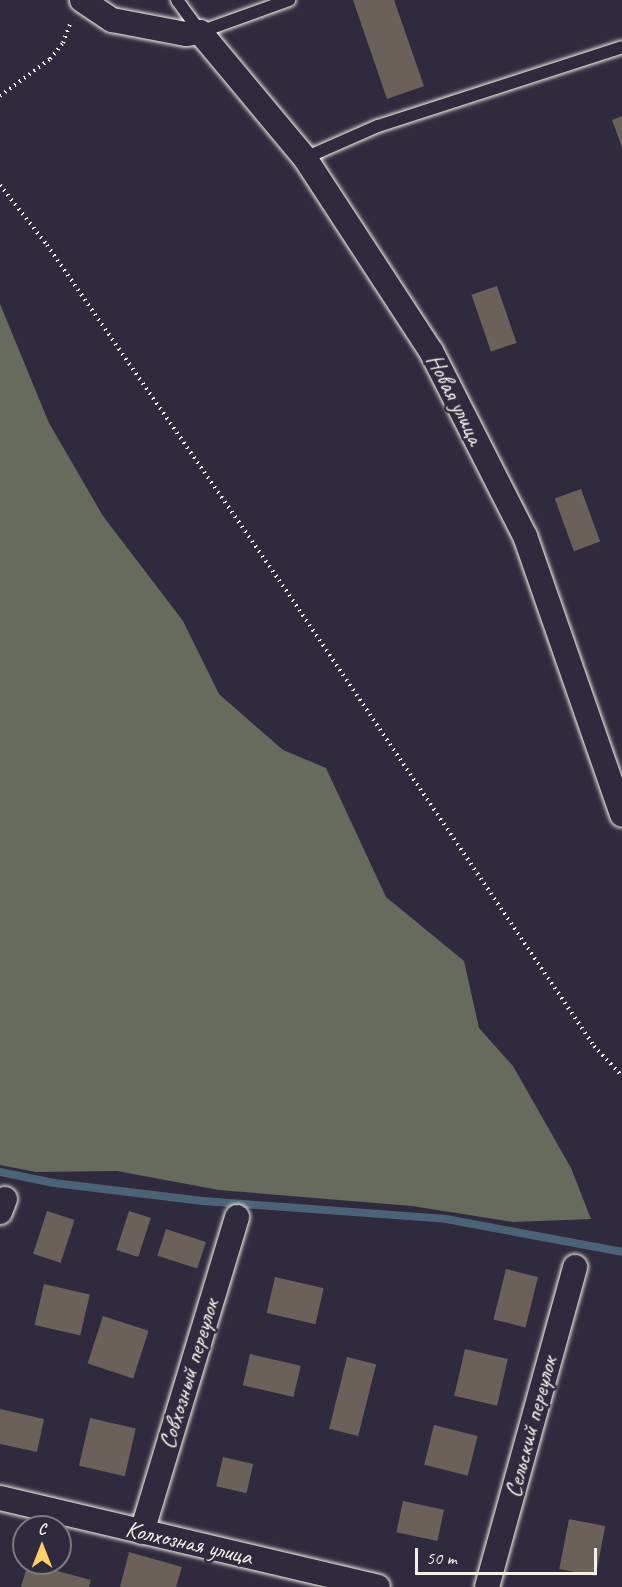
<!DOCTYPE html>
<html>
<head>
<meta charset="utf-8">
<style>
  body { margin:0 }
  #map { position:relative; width:622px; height:1587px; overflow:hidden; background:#2f2a3d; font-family:Caveat,sans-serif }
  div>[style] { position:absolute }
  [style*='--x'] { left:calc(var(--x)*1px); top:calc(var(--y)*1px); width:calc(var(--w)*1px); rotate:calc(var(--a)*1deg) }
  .green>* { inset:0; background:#676b5e }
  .stream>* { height:8px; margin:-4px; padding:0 4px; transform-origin:4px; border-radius:4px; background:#4c6377 }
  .building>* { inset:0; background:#6c605b; transform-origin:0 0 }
  .path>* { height:4px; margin-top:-2px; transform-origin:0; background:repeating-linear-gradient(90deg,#f4f1e8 0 1.5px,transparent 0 6px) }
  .roads { filter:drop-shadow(0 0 2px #f4f1e8) drop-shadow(0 0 2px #f4f1e8) }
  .service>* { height:12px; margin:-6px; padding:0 6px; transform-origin:6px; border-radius:6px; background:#2f2a3d }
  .minor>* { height:24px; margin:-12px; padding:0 12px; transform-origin:12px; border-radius:12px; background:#2f2a3d }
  span { translate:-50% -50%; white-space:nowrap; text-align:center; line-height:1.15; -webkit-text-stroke:5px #2f2a3d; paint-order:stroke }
  .street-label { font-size:24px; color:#f4f1e8 }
  .north { position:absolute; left:12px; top:1515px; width:60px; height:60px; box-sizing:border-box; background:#2f2a3d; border:2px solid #7e7a81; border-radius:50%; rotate:0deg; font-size:16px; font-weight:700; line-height:24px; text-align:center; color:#f4f1e8 }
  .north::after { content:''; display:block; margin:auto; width:21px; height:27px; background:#ffd166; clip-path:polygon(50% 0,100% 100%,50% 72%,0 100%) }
  .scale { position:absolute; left:415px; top:1548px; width:182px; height:27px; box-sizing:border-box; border:3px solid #f4f1e8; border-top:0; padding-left:8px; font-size:18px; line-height:21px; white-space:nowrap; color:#f4f1e8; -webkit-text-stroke:4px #2f2a3d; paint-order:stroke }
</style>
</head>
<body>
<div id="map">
  <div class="green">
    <i style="clip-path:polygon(0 304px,49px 423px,103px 516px,183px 621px,219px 694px,283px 750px,326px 768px,386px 897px,464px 961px,479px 1028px,513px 1066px,571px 1168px,591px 1219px,513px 1222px,412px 1206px,219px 1190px,117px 1171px,36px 1172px,0 1165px)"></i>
  </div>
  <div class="stream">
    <i style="--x:0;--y:1172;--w:55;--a:11.5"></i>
    <i style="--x:54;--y:1183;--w:150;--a:6.9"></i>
    <i style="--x:203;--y:1201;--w:244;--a:4.2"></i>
    <i style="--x:446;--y:1219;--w:179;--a:10.6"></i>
  </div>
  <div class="building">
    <i style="clip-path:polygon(353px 0,394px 0,424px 86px,387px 99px)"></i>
    <i style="clip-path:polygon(622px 116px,622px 147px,612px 120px)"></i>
    <i style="left:497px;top:286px;width:60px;height:27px;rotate:71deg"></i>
    <i style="left:581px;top:489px;width:56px;height:28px;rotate:70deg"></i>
    <i style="left:47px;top:1211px;width:29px;height:45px;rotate:18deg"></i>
    <i style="left:129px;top:1211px;width:23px;height:41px;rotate:18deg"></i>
    <i style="left:166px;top:1229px;width:42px;height:28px;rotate:18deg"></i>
    <i style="left:506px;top:1269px;width:33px;height:52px;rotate:14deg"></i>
    <i style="left:275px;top:1277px;width:50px;height:37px;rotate:13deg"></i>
    <i style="left:44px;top:1284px;width:47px;height:42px;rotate:13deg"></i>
    <i style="left:103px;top:1316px;width:48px;height:50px;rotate:18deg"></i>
    <i style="left:465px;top:1349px;width:44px;height:48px;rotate:13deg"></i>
    <i style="left:250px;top:1354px;width:52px;height:32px;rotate:13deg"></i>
    <i style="left:347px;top:1357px;width:30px;height:74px;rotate:14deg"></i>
    <i style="clip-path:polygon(0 1409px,44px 1419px,37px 1452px,0 1444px)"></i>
    <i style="left:90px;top:1418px;width:47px;height:49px;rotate:13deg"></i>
    <i style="left:434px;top:1425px;width:45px;height:41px;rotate:14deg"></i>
    <i style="left:223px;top:1457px;width:31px;height:30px;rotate:13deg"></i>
    <i style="left:403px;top:1501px;width:42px;height:32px;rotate:12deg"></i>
    <i style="left:569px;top:1519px;width:37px;height:51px;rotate:11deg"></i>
    <i style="clip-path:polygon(129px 1552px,182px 1567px,176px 1587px,120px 1587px)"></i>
    <i style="clip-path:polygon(28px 1563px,91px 1580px,89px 1587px,21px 1587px)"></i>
  </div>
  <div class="path">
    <i style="--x:0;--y:96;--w:62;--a:-36.5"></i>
    <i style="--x:50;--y:59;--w:21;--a:-51"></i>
    <i style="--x:63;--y:43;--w:23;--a:-70"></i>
    <i style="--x:0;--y:185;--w:76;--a:51.9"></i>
    <i style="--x:47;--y:245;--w:407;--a:55.3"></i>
    <i style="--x:279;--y:580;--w:562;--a:55.94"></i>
    <i style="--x:594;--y:1046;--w:41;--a:47"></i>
  </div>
  <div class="roads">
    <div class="service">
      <i style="--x:177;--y:0;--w:39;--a:54"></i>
      <i style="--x:200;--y:32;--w:95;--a:-19.8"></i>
      <i style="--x:305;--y:158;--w:80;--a:-23.7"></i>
      <i style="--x:378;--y:126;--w:256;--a:-17.9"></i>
    </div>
    <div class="minor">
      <i style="--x:82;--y:0;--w:36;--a:34"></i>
      <i style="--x:112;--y:20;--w:75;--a:10.7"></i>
      <i style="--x:186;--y:34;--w:14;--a:-8"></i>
      <i style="--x:200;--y:32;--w:164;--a:50.2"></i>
      <i style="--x:305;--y:158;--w:230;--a:56.9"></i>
      <i style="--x:431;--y:351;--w:208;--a:63.1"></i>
      <i style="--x:525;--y:536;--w:295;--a:70.8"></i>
      <i style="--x:0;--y:1212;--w:14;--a:-69"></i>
      <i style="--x:0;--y:1498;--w:388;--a:13.2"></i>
      <i style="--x:142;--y:1532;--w:329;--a:-73.2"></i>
      <i style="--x:487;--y:1587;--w:332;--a:-74.6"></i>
    </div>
  </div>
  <div class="street-label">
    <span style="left:455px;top:399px;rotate:63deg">Новая улица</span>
    <span style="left:189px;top:1374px;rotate:-73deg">Совхозный переулок</span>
    <span style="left:531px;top:1427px;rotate:-75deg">Сельский переулок</span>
    <span style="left:189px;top:1543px;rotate:13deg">Колхозная улица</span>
  </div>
  <div class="north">С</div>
  <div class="scale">50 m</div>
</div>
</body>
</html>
